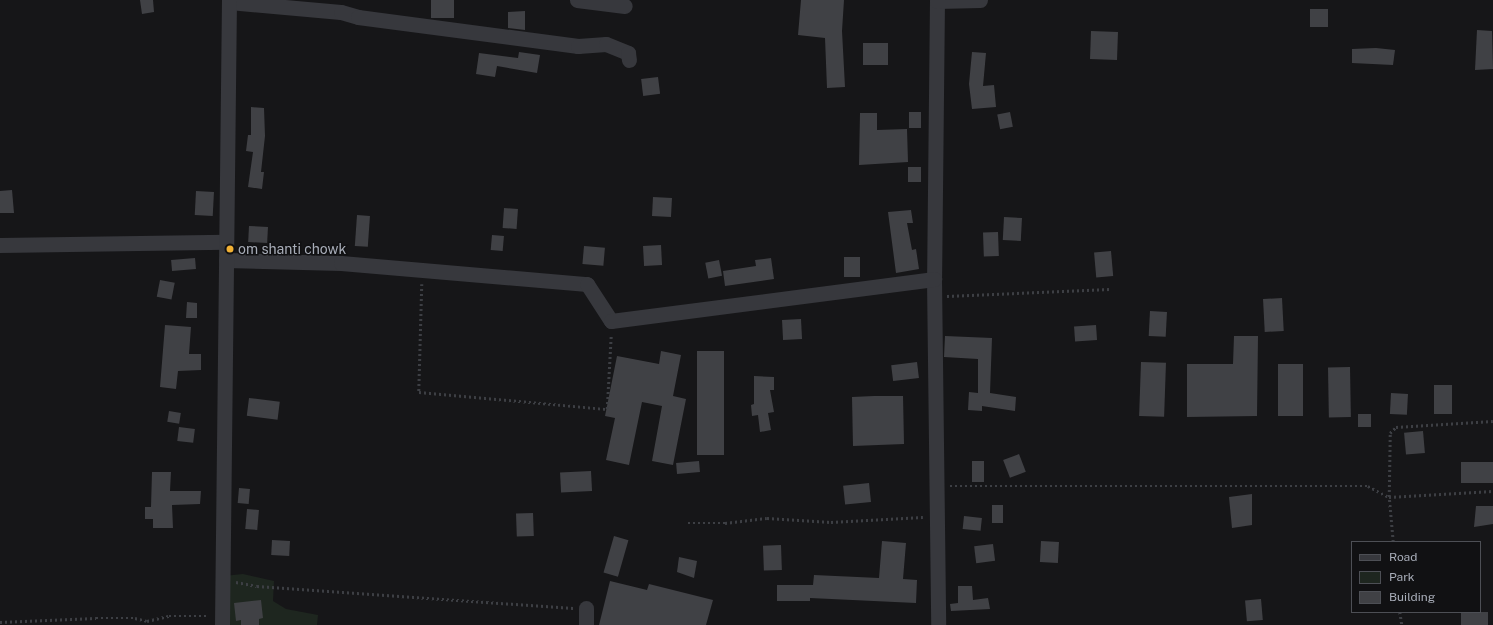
<!DOCTYPE html>
<html>
<head>
<meta charset="utf-8">
<style>
  body { margin:0 }
  #map { position:relative; width:1493px; height:625px; overflow:hidden; background:#161618; font-family:"Public Sans",sans-serif }
  div>[style] { position:absolute }
  [style*='--x'] { left:calc(var(--x)*1px); top:calc(var(--y)*1px); width:calc(var(--w)*1px); rotate:calc(var(--a)*1deg) }
  .green>* { inset:0; background:#1e261f }
  .building>* { inset:0; background:#404145; transform-origin:0 0 }
  .path>* { height:2.5px; margin-top:-1.25px; transform-origin:0; background:repeating-linear-gradient(90deg,#3d3f44 0 2px,transparent 0 5px) }
  .minor>* { height:15px; margin:-7.5px; padding:0 7.5px; transform-origin:7.5px; border-radius:7.5px; background:#37383d }
  .dots>* { width:11px; height:11px; translate:-50% -50%; box-sizing:border-box; border:2px solid #111113; border-radius:50% }
  span { translate:-50% -50%; white-space:nowrap; text-align:center; line-height:1.15; -webkit-text-stroke:3px #111113; paint-order:stroke }
  .poi-label { font-size:14px; color:#a8adb8 }
  .left { translate:0 -50%; text-align:left }
  .legend { position:absolute; left:1351px; top:541px; width:130px; height:72px; box-sizing:border-box; background:#111113; border:1px solid #4d4f55; margin:0; padding:5px 7px; list-style:none; font-size:12px; color:#a8adb8 }
  .legend li { display:flex; align-items:center; gap:8px; height:20px }
  .legend b { width:20px; border:1px solid #4d4f55 }
</style>
</head>
<body>
<div id="map">
  <div class="green">
    <i style="clip-path:polygon(243px 574px,274px 581px,273px 601px,286px 609px,318px 615px,317px 625px,224px 625px,224px 576px)"></i>
  </div>
  <div class="building">
    <i style="clip-path:polygon(140px 0,153px 0,154px 12px,142px 14px)"></i>
    <i style="left:431px;top:0;width:23px;height:18px"></i>
    <i style="clip-path:polygon(801px 0,844px 0,842px 31px,845px 87px,827px 88px,825px 38px,798px 35px)"></i>
    <i style="left:1310px;top:9px;width:18px;height:18px"></i>
    <i style="clip-path:polygon(525px 11px,525px 30px,508px 28px,508px 12px)"></i>
    <i style="clip-path:polygon(1477px 30px,1492px 31px,1493px 69px,1475px 70px)"></i>
    <i style="left:1091px;top:31px;width:27px;height:28px;rotate:2deg"></i>
    <i style="left:863px;top:43px;width:25px;height:22px"></i>
    <i style="clip-path:polygon(1376px 48px,1395px 50px,1393px 65px,1352px 63px,1352px 49px)"></i>
    <i style="clip-path:polygon(519px 52px,540px 55px,537px 73px,497px 66px,495px 77px,476px 74px,479px 53px,518px 58px)"></i>
    <i style="clip-path:polygon(972px 52px,986px 53px,983px 86px,994px 85px,996px 107px,972px 109px,969px 84px)"></i>
    <i style="left:658px;top:77px;width:17px;height:17px;rotate:83deg"></i>
    <i style="clip-path:polygon(251px 107px,264px 108px,265px 136px,261px 172px,264px 172px,262px 189px,248px 187px,253px 152px,246px 151px,248px 135px,251px 135px)"></i>
    <i style="left:909px;top:112px;width:12px;height:16px"></i>
    <i style="left:1010px;top:112px;width:15px;height:13px;rotate:79deg"></i>
    <i style="clip-path:polygon(860px 113px,877px 113px,877px 130px,907px 129px,908px 162px,859px 165px)"></i>
    <i style="left:908px;top:167px;width:13px;height:15px"></i>
    <i style="clip-path:polygon(12px 190px,14px 213px,0 213px,0 191px)"></i>
    <i style="left:196px;top:191px;width:18px;height:24px;rotate:3deg"></i>
    <i style="left:653px;top:197px;width:19px;height:19px;rotate:3deg"></i>
    <i style="left:504px;top:208px;width:14px;height:20px;rotate:4deg"></i>
    <i style="clip-path:polygon(911px 210px,913px 223px,907px 223px,912px 250px,916px 249px,919px 269px,896px 273px,888px 212px)"></i>
    <i style="left:357px;top:215px;width:13px;height:31px;rotate:4deg"></i>
    <i style="left:1004px;top:217px;width:18px;height:23px;rotate:3deg"></i>
    <i style="left:249px;top:226px;width:19px;height:16px;rotate:3deg"></i>
    <i style="left:998px;top:232px;width:24px;height:15px;rotate:88deg"></i>
    <i style="left:492px;top:235px;width:12px;height:15px;rotate:5deg"></i>
    <i style="left:661px;top:245px;width:20px;height:18px;rotate:87deg"></i>
    <i style="left:584px;top:246px;width:21px;height:18px;rotate:5deg"></i>
    <i style="left:1111px;top:251px;width:25px;height:17px;rotate:85deg"></i>
    <i style="left:844px;top:257px;width:16px;height:20px"></i>
    <i style="left:195px;top:258px;width:11px;height:24px;rotate:85deg"></i>
    <i style="clip-path:polygon(771px 258px,774px 279px,725px 286px,723px 271px,756px 266px,755px 260px)"></i>
    <i style="left:719px;top:260px;width:16px;height:14px;rotate:79deg"></i>
    <i style="left:160px;top:280px;width:15px;height:17px;rotate:11deg"></i>
    <i style="left:1282px;top:298px;width:33px;height:19px;rotate:87deg"></i>
    <i style="clip-path:polygon(187px 302px,197px 303px,197px 318px,186px 318px)"></i>
    <i style="left:1150px;top:311px;width:17px;height:25px;rotate:3deg"></i>
    <i style="left:801px;top:319px;width:20px;height:19px;rotate:87deg"></i>
    <i style="clip-path:polygon(165px 325px,191px 327px,189px 354px,201px 354px,201px 370px,178px 371px,176px 389px,160px 387px)"></i>
    <i style="left:1096px;top:325px;width:15px;height:22px;rotate:86deg"></i>
    <i style="clip-path:polygon(945px 336px,992px 338px,990px 393px,1016px 397px,1015px 411px,982px 406px,982px 411px,968px 410px,969px 392px,978px 393px,978px 359px,944px 357px)"></i>
    <i style="clip-path:polygon(1234px 336px,1258px 336px,1257px 416px,1187px 417px,1187px 364px,1233px 364px)"></i>
    <i style="clip-path:polygon(661px 351px,681px 355px,673px 396px,686px 399px,673px 465px,652px 461px,662px 406px,642px 402px,629px 465px,606px 460px,615px 418px,605px 416px,617px 356px,659px 364px)"></i>
    <i style="left:697px;top:351px;width:27px;height:104px"></i>
    <i style="left:917px;top:362px;width:16px;height:26px;rotate:83deg"></i>
    <i style="left:1141px;top:362px;width:25px;height:54px;rotate:2deg"></i>
    <i style="left:1278px;top:364px;width:25px;height:52px"></i>
    <i style="left:1350px;top:367px;width:50px;height:22px;rotate:89deg"></i>
    <i style="clip-path:polygon(754px 376px,774px 377px,774px 390px,770px 390px,774px 412px,768px 413px,771px 430px,760px 432px,758px 415px,752px 416px,751px 405px,754px 404px)"></i>
    <i style="left:1434px;top:385px;width:18px;height:29px"></i>
    <i style="left:1391px;top:393px;width:17px;height:21px;rotate:3deg"></i>
    <i style="clip-path:polygon(874px 396px,903px 396px,904px 444px,853px 446px,852px 397px)"></i>
    <i style="left:249px;top:398px;width:31px;height:18px;rotate:7deg"></i>
    <i style="left:169px;top:411px;width:12px;height:11px;rotate:9deg"></i>
    <i style="left:1358px;top:414px;width:13px;height:13px"></i>
    <i style="left:179px;top:427px;width:16px;height:14px;rotate:7deg"></i>
    <i style="left:1423px;top:431px;width:22px;height:19px;rotate:85deg"></i>
    <i style="left:1019px;top:454px;width:19px;height:17px;rotate:69deg"></i>
    <i style="left:699px;top:461px;width:11px;height:23px;rotate:85deg"></i>
    <i style="left:972px;top:461px;width:12px;height:21px"></i>
    <i style="left:1493px;top:462px;width:21px;height:32px;rotate:90deg"></i>
    <i style="left:591px;top:471px;width:20px;height:31px;rotate:87deg"></i>
    <i style="clip-path:polygon(152px 472px,171px 472px,170px 491px,201px 491px,200px 504px,172px 505px,173px 528px,153px 528px,153px 519px,145px 519px,145px 507px,151px 507px)"></i>
    <i style="left:869px;top:483px;width:19px;height:26px;rotate:84deg"></i>
    <i style="left:239px;top:488px;width:11px;height:15px;rotate:5deg"></i>
    <i style="clip-path:polygon(1252px 494px,1252px 525px,1232px 528px,1229px 497px)"></i>
    <i style="left:992px;top:505px;width:11px;height:18px"></i>
    <i style="clip-path:polygon(1476px 506px,1493px 506px,1493px 524px,1474px 527px)"></i>
    <i style="left:247px;top:509px;width:12px;height:20px;rotate:5deg"></i>
    <i style="left:533px;top:513px;width:23px;height:17px;rotate:88deg"></i>
    <i style="left:964px;top:516px;width:18px;height:13px;rotate:6deg"></i>
    <i style="left:614px;top:536px;width:15px;height:38px;rotate:16deg"></i>
    <i style="left:272px;top:540px;width:18px;height:15px;rotate:3deg"></i>
    <i style="clip-path:polygon(882px 541px,906px 543px,903px 579px,917px 580px,916px 603px,810px 598px,810px 601px,777px 601px,777px 585px,813px 585px,814px 575px,879px 578px)"></i>
    <i style="left:1041px;top:541px;width:18px;height:21px;rotate:3deg"></i>
    <i style="left:993px;top:544px;width:17px;height:19px;rotate:83deg"></i>
    <i style="left:781px;top:545px;width:25px;height:18px;rotate:88deg"></i>
    <i style="clip-path:polygon(679px 557px,697px 561px,694px 578px,677px 572px)"></i>
    <i style="clip-path:polygon(610px 581px,647px 590px,649px 584px,713px 600px,706px 625px,599px 625px)"></i>
    <i style="clip-path:polygon(958px 586px,972px 586px,973px 600px,988px 598px,990px 609px,951px 611px,950px 604px,958px 603px)"></i>
    <i style="left:1261px;top:599px;width:21px;height:16px;rotate:85deg"></i>
    <i style="clip-path:polygon(261px 600px,263px 618px,259px 619px,259px 625px,241px 625px,241px 620px,236px 621px,234px 603px)"></i>
    <i style="left:1461px;top:612px;width:27px;height:13px"></i>
  </div>
  <div class="path">
    <i style="--x:422;--y:284;--w:108;--a:91.6"></i>
    <i style="--x:419;--y:392;--w:189;--a:5.2"></i>
    <i style="--x:607;--y:409;--w:75;--a:-86.9"></i>
    <i style="--x:947;--y:296;--w:163;--a:-2.5"></i>
    <i style="--x:950;--y:486;--w:418;--a:0"></i>
    <i style="--x:1368;--y:486;--w:24;--a:28"></i>
    <i style="--x:1389;--y:497;--w:104;--a:-3.3"></i>
    <i style="--x:688;--y:523;--w:37;--a:0"></i>
    <i style="--x:725;--y:523;--w:42;--a:-6.8"></i>
    <i style="--x:767;--y:518;--w:64;--a:3.6"></i>
    <i style="--x:831;--y:522;--w:92;--a:-3.1"></i>
    <i style="--x:1393;--y:542;--w:45;--a:-95.1"></i>
    <i style="--x:1389;--y:497;--w:64;--a:-89.1"></i>
    <i style="--x:1390;--y:433;--w:8;--a:-45"></i>
    <i style="--x:1396;--y:427;--w:97;--a:-3.5"></i>
    <i style="--x:236;--y:582;--w:21;--a:11"></i>
    <i style="--x:257;--y:586;--w:317;--a:4"></i>
    <i style="--x:1400;--y:612;--w:13;--a:81"></i>
    <i style="--x:0;--y:622;--w:96;--a:-2.4"></i>
    <i style="--x:96;--y:618;--w:39;--a:0"></i>
    <i style="--x:135;--y:618;--w:12;--a:14"></i>
    <i style="--x:147;--y:621;--w:23;--a:-13"></i>
    <i style="--x:169;--y:616;--w:39;--a:0"></i>
  </div>
  <div class="minor">
    <i style="--x:577;--y:0;--w:48;--a:7.1"></i>
    <i style="--x:937;--y:0;--w:279;--a:90.6"></i>
    <i style="--x:934;--y:279;--w:346;--a:89.3"></i>
    <i style="--x:937;--y:1;--w:43;--a:-1.3"></i>
    <i style="--x:229;--y:2;--w:112;--a:5.1"></i>
    <i style="--x:341;--y:12;--w:18;--a:16"></i>
    <i style="--x:358;--y:17;--w:222;--a:7.5"></i>
    <i style="--x:578;--y:46;--w:28;--a:-4"></i>
    <i style="--x:606;--y:44;--w:24;--a:22"></i>
    <i style="--x:628;--y:53;--w:7;--a:82"></i>
    <i style="--x:0;--y:245;--w:226;--a:-0.8"></i>
    <i style="--x:226;--y:260;--w:115;--a:1.5"></i>
    <i style="--x:341;--y:263;--w:247;--a:4.9"></i>
    <i style="--x:587;--y:284;--w:44;--a:57"></i>
    <i style="--x:611;--y:321;--w:326;--a:-7.4"></i>
    <i style="--x:222;--y:625;--w:625;--a:-89.36"></i>
    <i style="--x:586;--y:625;--w:17;--a:-90"></i>
  </div>
  <div class="dots">
    <i style="left:230px;top:249px;background:#f2b134"></i>
  </div>
  <div class="poi-label">
    <span class="left" style="left:238px;top:249px">om shanti chowk</span>
  </div>
  <ul class="legend">
  <li><b style="height:5px;background:#37383d"></b>Road</li>
  <li><b style="height:11px;background:#1e261f"></b>Park</li>
  <li><b style="height:11px;background:#404145"></b>Building</li>
  </ul>
</div>
</body>
</html>
